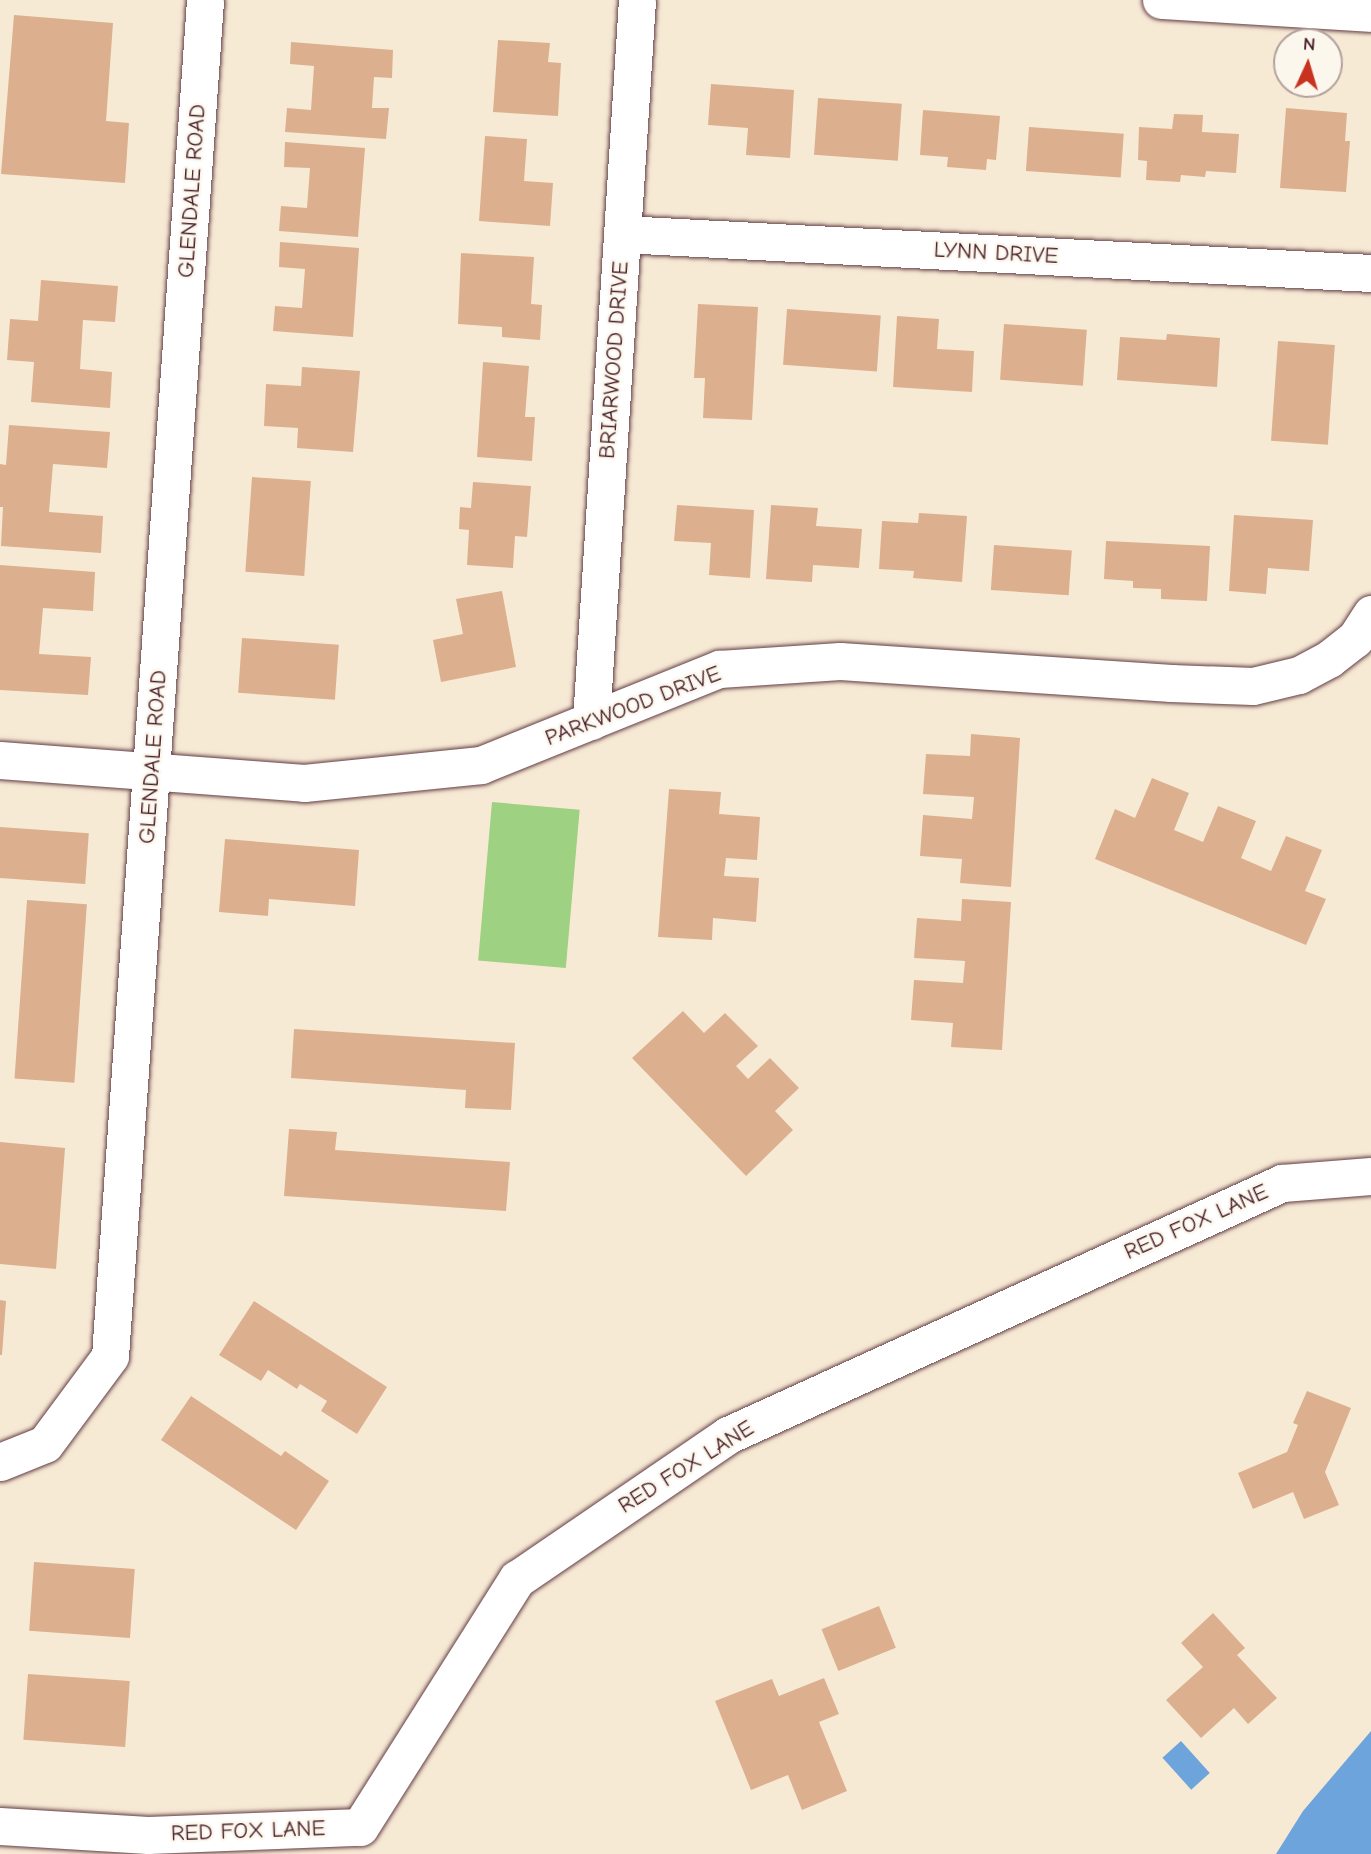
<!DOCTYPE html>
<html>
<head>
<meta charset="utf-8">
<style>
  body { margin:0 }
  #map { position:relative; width:1371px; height:1854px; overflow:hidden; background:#f7ead5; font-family:"Comic Neue",sans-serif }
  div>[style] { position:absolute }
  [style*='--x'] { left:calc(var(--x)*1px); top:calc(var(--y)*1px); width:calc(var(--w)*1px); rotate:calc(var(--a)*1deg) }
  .green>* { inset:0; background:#9ed181; transform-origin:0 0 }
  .water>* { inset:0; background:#6ea4dc; transform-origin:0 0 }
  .building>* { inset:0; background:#dcaf8f; transform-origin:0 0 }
  .roads { filter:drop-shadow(0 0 2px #643d44) drop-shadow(0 0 2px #643d44) }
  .street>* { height:37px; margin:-18.5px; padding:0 18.5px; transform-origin:18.5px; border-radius:18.5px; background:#fff }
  span { translate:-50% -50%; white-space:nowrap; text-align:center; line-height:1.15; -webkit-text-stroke:5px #fbf7ec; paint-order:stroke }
  .street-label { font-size:23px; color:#4a1f2b }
  .north { position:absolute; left:1273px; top:28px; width:70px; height:70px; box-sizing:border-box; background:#fbf7ec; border:2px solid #b4a19f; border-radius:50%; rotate:4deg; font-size:19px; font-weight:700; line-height:28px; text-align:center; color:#4a1f2b }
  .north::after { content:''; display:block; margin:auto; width:24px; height:32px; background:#c8321e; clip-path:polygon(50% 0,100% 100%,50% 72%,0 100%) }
</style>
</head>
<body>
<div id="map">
  <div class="green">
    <i style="left:492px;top:802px;width:88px;height:159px;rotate:5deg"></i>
  </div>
  <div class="water">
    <i style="clip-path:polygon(1371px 1731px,1371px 1854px,1276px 1854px,1303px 1811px)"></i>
    <i style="left:1181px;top:1741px;width:43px;height:25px;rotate:48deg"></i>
  </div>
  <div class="building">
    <i style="clip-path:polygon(14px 15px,113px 23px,106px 121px,129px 123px,125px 183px,1px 174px)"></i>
    <i style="clip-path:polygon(498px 40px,550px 43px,548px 62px,561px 63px,558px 116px,493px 112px)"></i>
    <i style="clip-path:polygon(291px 42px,393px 50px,392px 78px,374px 77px,372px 108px,389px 108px,386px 139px,285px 132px,287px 108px,311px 110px,314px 66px,290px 64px)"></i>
    <i style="clip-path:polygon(711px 84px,794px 90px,790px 158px,746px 155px,748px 128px,708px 125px)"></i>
    <i style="left:818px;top:98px;width:84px;height:57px;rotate:4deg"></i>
    <i style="clip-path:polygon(1286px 108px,1347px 113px,1345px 141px,1350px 141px,1346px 192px,1280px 188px)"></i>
    <i style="clip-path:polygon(923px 110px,1000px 116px,996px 160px,987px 159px,986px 170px,947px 167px,948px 157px,920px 155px)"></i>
    <i style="clip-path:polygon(1174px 114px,1203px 115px,1202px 132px,1239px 134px,1236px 173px,1206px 171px,1205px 177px,1181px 175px,1180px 182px,1146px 180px,1147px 161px,1138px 160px,1139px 127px,1172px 129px)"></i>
    <i style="left:1029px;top:127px;width:95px;height:44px;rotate:4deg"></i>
    <i style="clip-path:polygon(485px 136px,527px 139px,524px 181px,553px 183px,550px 226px,479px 221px)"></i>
    <i style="clip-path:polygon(285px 142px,365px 148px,358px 237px,279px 231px,281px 206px,307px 208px,310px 168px,284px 167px)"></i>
    <i style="clip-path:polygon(280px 242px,359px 248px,353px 337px,273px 331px,275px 306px,302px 308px,305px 269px,279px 267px)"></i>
    <i style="clip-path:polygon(461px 253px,534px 257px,531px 304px,542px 305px,540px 340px,502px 337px,502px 327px,458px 324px)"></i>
    <i style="clip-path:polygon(41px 280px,118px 286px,115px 322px,83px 320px,80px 369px,112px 372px,110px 408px,31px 402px,34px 362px,7px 360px,10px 319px,38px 321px)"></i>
    <i style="clip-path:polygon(698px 304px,758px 307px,752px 420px,703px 418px,705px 378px,694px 378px)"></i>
    <i style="left:787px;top:309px;width:94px;height:56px;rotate:4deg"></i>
    <i style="clip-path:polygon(897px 316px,939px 319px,937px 349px,974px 351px,972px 392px,893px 387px)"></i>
    <i style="left:1004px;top:324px;width:83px;height:56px;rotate:4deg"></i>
    <i style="clip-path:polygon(1167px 334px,1220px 338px,1217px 387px,1117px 380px,1120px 337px,1166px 340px)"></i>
    <i style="left:1278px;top:341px;width:57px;height:100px;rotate:4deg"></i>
    <i style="clip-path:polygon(483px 362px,529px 366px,525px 417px,535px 417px,532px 461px,477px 457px)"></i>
    <i style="clip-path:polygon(302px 367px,360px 371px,353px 452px,297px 448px,298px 428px,264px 426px,266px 384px,301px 386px)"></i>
    <i style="clip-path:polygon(9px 425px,110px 432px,107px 468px,53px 464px,49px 512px,103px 516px,101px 553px,1px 546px,3px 507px,0 507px,0 464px,6px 465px)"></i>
    <i style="left:252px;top:477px;width:59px;height:95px;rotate:4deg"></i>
    <i style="clip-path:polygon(473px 482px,531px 486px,527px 537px,515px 536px,513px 568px,467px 565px,469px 530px,459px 529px,460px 507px,471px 508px)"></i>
    <i style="clip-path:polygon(677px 505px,754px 510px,750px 578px,709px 575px,711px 543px,674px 541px)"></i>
    <i style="clip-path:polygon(771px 505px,818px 508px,816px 526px,862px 529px,859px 568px,813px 565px,812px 582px,766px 579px)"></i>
    <i style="clip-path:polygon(919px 513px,967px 516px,962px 582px,913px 578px,914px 571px,879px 569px,882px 521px,918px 523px)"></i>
    <i style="clip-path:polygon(1234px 515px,1313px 520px,1309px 571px,1268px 568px,1266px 594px,1229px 591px)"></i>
    <i style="clip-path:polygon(1106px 541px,1210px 546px,1207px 601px,1161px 599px,1161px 589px,1133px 588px,1133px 581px,1104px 579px)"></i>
    <i style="left:994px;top:545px;width:78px;height:45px;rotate:4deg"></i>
    <i style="clip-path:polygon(0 565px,95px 572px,93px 611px,43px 608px,39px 654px,91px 657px,88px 695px,0 690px)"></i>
    <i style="clip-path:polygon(502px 591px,516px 667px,441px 682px,433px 640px,463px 634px,456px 599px)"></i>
    <i style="left:242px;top:638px;width:97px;height:55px;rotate:4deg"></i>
    <i style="clip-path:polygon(971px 734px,1020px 738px,1011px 887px,960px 883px,962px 859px,920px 856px,923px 815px,972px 819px,974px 797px,923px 794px,926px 754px,970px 756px)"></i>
    <i style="clip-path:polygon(1152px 778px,1189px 793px,1174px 830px,1203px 842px,1218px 806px,1256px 821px,1241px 858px,1271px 871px,1286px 836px,1322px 850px,1305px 891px,1326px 899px,1306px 945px,1095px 859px,1115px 809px,1135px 818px)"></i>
    <i style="clip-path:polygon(669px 789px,721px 792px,719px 814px,760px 817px,757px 860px,726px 858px,724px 876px,759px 878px,756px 922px,713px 918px,712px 940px,658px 937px)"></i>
    <i style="left:0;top:827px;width:89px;height:51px;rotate:4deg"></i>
    <i style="clip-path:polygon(225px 839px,359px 850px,355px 906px,269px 899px,268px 916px,219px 912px)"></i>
    <i style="clip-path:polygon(962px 899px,1011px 902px,1002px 1050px,951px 1047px,953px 1023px,911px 1020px,914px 980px,963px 983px,965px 961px,914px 958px,917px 918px,961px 921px)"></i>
    <i style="left:27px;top:900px;width:60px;height:179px;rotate:4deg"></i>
    <i style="clip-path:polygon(683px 1011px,704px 1033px,725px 1013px,758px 1046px,736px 1066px,748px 1079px,770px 1058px,799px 1088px,775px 1111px,793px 1130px,746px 1176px,632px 1058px)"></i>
    <i style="clip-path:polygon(294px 1029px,515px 1043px,511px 1110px,465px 1108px,466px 1090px,291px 1078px)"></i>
    <i style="clip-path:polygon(289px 1129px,337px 1132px,335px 1150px,510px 1162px,506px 1211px,284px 1196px)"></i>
    <i style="clip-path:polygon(0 1142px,65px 1148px,56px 1269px,0 1264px)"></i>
    <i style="clip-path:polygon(0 1300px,6px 1301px,2px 1355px,0 1355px)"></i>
    <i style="clip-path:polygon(254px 1301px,387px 1387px,357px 1434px,321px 1411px,327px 1401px,300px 1384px,297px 1389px,268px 1370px,261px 1381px,219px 1355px)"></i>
    <i style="clip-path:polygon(1307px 1391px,1351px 1408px,1325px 1472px,1339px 1505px,1304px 1519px,1293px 1492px,1253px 1509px,1238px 1473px,1287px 1452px,1298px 1425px,1293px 1423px)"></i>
    <i style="clip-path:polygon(191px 1396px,281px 1456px,285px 1451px,329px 1481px,296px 1530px,161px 1440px)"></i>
    <i style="left:34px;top:1562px;width:101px;height:69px;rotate:4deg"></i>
    <i style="left:879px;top:1606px;width:45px;height:62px;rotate:68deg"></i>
    <i style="clip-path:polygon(1213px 1613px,1245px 1648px,1237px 1655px,1277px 1698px,1248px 1724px,1234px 1708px,1201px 1738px,1166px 1700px,1203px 1667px,1181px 1643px)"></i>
    <i style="left:28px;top:1674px;width:102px;height:66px;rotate:4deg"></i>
    <i style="clip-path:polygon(824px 1678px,839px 1714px,819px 1722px,847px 1791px,802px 1810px,788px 1775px,751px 1790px,715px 1701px,772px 1679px,779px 1696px)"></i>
  </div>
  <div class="roads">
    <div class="street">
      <i style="--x:1161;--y:0;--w:210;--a:3.5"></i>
      <i style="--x:622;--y:234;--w:750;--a:2.98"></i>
      <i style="--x:591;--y:721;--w:722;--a:-86.35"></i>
      <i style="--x:0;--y:760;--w:305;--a:4.3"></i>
      <i style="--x:304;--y:783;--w:178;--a:-5.8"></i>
      <i style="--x:481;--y:765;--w:257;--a:-22"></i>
      <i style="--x:719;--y:669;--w:121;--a:-3.8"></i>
      <i style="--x:840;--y:661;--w:332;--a:3.8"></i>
      <i style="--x:1171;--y:683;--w:82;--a:2.1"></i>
      <i style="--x:1253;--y:686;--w:47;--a:-13.4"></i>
      <i style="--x:1299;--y:675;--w:34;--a:-28"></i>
      <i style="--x:1329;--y:659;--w:33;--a:-38"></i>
      <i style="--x:1355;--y:639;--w:30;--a:-57"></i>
      <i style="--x:0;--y:1462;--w:48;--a:-21.8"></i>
      <i style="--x:45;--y:1444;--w:109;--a:-53.5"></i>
      <i style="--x:110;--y:1356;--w:1359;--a:-85.99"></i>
      <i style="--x:0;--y:1826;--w:148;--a:3.5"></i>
      <i style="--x:148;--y:1835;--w:212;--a:-2.2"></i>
      <i style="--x:360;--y:1827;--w:294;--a:-57.7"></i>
      <i style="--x:517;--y:1579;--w:255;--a:-34.3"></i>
      <i style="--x:728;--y:1435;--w:609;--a:-24.46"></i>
      <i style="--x:1282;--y:1183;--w:89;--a:-4.5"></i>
    </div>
  </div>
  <div class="street-label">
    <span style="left:192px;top:191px;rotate:-86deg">GLENDALE ROAD</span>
    <span style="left:996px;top:253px;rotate:3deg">LYNN DRIVE</span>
    <span style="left:614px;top:360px;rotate:-86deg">BRIARWOOD DRIVE</span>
    <span style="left:633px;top:706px;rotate:-21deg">PARKWOOD DRIVE</span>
    <span style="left:153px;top:757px;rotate:-86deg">GLENDALE ROAD</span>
    <span style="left:1196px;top:1222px;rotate:-24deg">RED FOX LANE</span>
    <span style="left:686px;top:1467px;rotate:-32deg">RED FOX LANE</span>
    <span style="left:248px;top:1831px;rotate:-2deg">RED FOX LANE</span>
  </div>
  <div class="north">N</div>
</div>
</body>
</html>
